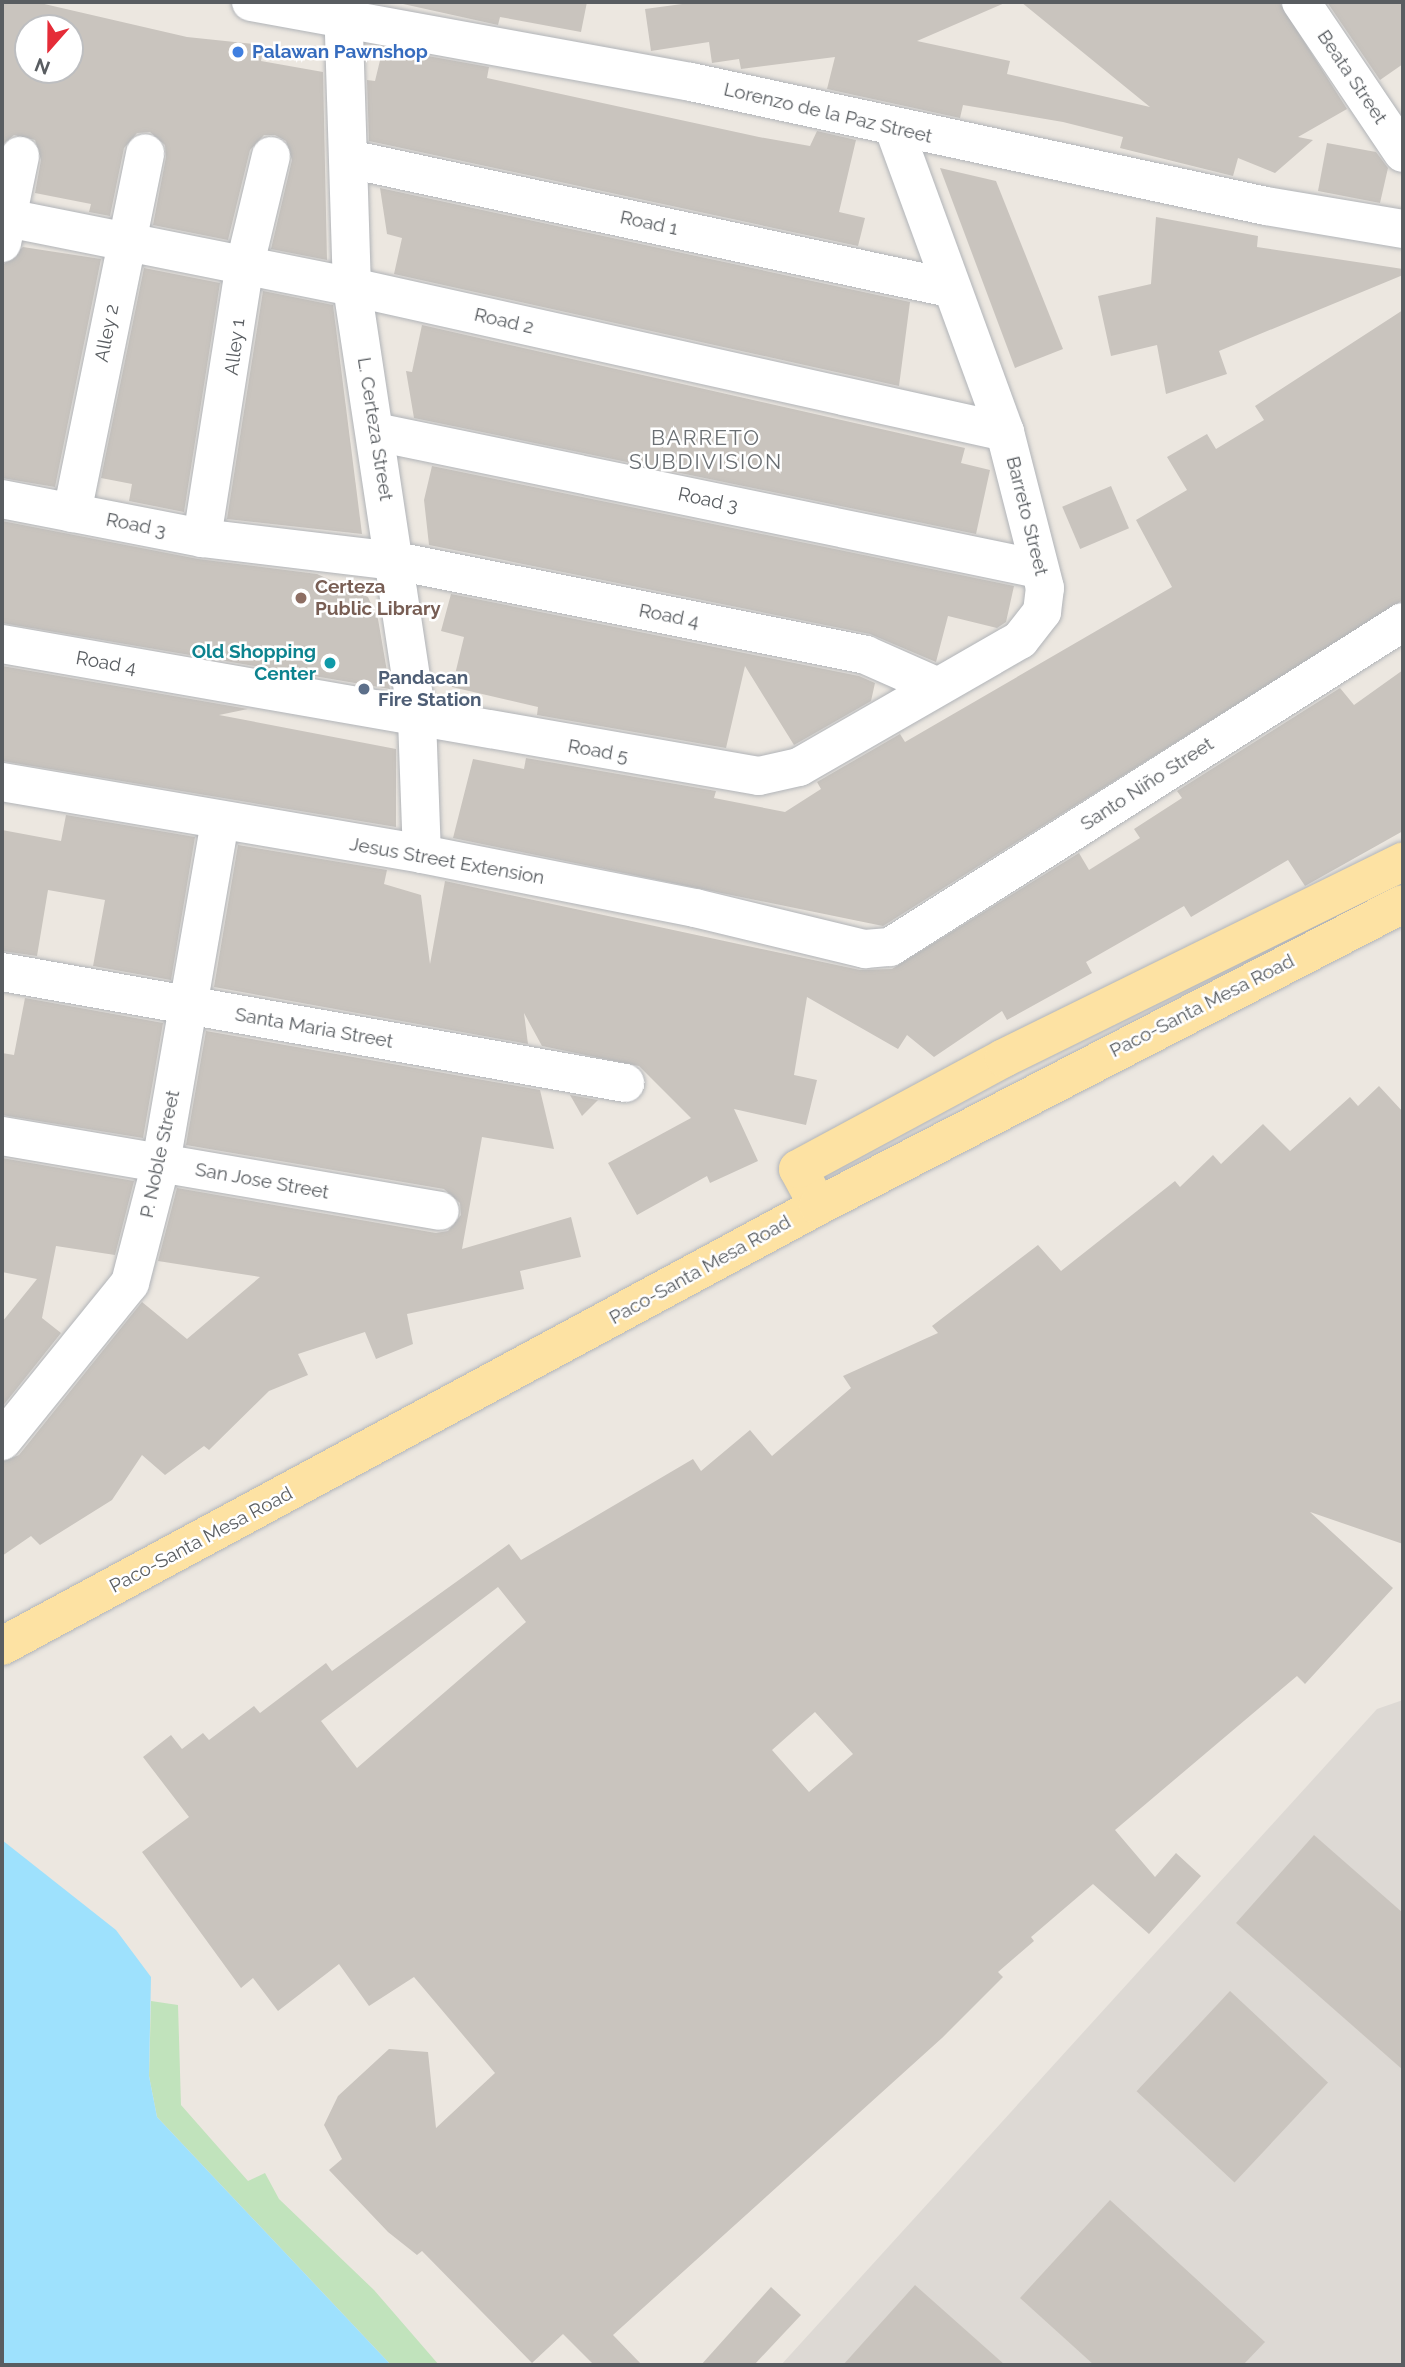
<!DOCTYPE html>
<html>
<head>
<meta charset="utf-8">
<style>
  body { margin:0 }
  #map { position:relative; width:1405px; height:2367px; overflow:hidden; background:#ece7e0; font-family:Raleway,sans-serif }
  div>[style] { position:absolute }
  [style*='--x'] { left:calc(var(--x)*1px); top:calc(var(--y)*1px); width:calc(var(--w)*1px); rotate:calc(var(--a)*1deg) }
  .industrial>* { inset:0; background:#ddd9d4 }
  .green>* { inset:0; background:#c1e3bc }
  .water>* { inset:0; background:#9ee1fd }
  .building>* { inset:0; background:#c9c4be; transform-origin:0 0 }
  .roads { filter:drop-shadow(0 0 2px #b1b4b8) drop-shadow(0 0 2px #b1b4b8) }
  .minor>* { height:38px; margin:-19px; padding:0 19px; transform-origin:19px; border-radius:19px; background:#fff }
  .major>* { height:38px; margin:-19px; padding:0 19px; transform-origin:19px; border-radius:19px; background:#fde2a3 }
  .dots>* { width:19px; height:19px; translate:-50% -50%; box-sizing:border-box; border:4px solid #fff; border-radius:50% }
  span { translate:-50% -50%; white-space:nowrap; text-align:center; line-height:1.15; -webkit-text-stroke:5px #fff; paint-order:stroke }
  .shop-label { font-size:19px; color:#366cbe; font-weight:700 }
  .left { translate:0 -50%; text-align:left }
  .street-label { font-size:19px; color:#595d61 }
  .education-label { font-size:19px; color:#785e54; font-weight:700 }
  .culture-label { font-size:19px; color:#0d838f; font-weight:700 }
  .right { translate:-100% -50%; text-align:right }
  .service-label { font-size:19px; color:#4e5e75; font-weight:700 }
  .neighbourhood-label { font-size:21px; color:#6a6f73; letter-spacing:2px }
  .frame { position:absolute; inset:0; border:4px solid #595d61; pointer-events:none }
  .north { position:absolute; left:14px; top:14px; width:70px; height:70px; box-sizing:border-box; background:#fff; border:2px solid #bdbec0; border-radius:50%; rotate:201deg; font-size:19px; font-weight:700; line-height:28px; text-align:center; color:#595d61 }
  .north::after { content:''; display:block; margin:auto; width:24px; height:32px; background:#e52c38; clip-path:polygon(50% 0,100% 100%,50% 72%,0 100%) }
</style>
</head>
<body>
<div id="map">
  <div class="industrial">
    <i style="clip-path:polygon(1403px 1700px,1403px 2365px,781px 2365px,1377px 1709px)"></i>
  </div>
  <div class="green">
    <i style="clip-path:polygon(151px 2001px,178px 2005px,181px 2105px,248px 2181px,265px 2173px,279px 2199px,374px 2290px,439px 2365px,391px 2365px,157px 2117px,149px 2076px)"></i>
  </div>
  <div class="water">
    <i style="clip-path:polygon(2px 1840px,116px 1930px,151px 1977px,149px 2076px,157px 2117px,391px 2365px,2px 2365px)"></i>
  </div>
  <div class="building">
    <i style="clip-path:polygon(evenodd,2px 2px,40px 3px,187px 37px,264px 45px,261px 61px,323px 72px,327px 260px,271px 249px,292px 160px,286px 141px,275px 135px,264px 135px,250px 150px,228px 240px,153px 225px,166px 157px,165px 145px,150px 132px,137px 133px,124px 148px,110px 216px,89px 212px,91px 204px,35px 193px,41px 160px,35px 140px,14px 135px,2px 145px,2px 2px,28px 28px,70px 28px,70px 70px,28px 70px,28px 28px)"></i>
    <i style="clip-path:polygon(394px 2px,587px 2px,581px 32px,500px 17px,498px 25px)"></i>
    <i style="clip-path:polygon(697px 2px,1007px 2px,917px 41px,1010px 61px,1007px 74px,1150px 107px,1021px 2px,1279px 2px,1347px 109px,1298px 137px,1313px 140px,1275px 173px,1238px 158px,1233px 176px,1120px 148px,1123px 137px,1063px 122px,963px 105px,960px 118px,827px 89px,835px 57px,741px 69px,739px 59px,712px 63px,709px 42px,651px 51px,645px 9px)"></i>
    <i style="clip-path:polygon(1327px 2px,1403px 2px,1403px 64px,1380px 80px)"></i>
    <i style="clip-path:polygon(383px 48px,489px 67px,487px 78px,759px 137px,810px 146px,817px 131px,856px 140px,839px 212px,865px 218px,858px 246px,369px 141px,367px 80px,375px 81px)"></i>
    <i style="clip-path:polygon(1327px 143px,1376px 152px,1388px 168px,1380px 203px,1318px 191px)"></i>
    <i style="clip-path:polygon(940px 168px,996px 181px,1063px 349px,1015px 368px)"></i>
    <i style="clip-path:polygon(380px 188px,910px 302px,899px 386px,394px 274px,402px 238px,387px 234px)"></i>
    <i style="clip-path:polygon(1156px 217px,1258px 236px,1257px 247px,1403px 269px,1403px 275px,1219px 351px,1227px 374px,1166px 394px,1157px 345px,1111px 356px,1098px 296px,1151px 284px)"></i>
    <i style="clip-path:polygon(23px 247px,101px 259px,55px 487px,2px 478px,2px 274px,4px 264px)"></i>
    <i style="clip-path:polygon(144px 268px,220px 283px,184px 512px,129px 501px,132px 484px,101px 478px)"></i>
    <i style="clip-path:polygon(263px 291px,333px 305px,362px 534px,227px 519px)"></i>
    <i style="clip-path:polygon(1403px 310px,1403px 600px,883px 926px,453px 838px,473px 759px,524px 769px,526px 758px,716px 791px,714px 798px,785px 812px,821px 789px,817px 782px,900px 734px,905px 742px,1172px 587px,1136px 520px,1187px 490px,1167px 457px,1207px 434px,1216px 449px,1264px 420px,1255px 406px)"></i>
    <i style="clip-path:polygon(422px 325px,965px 448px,961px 463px,990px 470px,976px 534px,414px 418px,406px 371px,412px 372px)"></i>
    <i style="clip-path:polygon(432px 466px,1014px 586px,1006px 622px,997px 628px,948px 616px,936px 662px,870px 634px,429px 545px,424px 500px)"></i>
    <i style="left:1111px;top:486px;width:46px;height:53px;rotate:67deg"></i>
    <i style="clip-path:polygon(2px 521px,198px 559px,317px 574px,368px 597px,378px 619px,390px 689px,2px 623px)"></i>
    <i style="clip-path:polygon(451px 594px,859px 676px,875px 683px,871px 701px,794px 745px,745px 666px,726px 748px,537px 715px,538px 707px,452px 687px,464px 637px,441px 631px)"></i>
    <i style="clip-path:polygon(2px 666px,248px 709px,219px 715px,396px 749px,396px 827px,2px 761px)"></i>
    <i style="clip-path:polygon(1403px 670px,1403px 831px,1305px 886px,1288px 860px,1191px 917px,1184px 906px,1086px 962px,1092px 973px,1007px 1020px,1002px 1011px,934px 1057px,907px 1035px,898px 1049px,807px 997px,794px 1075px,817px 1080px,806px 1125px,734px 1109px,758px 1161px,710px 1183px,707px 1176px,637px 1215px,608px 1163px,691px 1118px,639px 1066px,542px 1046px,524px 1013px,528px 1044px,214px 987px,238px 845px,387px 870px,384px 884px,421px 895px,430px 964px,445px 881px,860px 970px,892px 969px,1079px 853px,1089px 870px,1140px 838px,1134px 829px,1182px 798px,1177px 791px,1340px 688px,1354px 705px)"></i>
    <i style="clip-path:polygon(66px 815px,195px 837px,171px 980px,93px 966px,105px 900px,48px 890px,37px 956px,2px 951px,2px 830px,61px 841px)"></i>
    <i style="clip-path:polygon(25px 998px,163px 1023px,143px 1138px,2px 1115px,2px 1053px,14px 1055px)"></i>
    <i style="clip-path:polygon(206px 1031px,540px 1090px,554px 1149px,482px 1137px,462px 1249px,571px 1217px,581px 1257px,520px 1271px,524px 1289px,407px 1314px,413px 1344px,376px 1359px,365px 1332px,298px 1354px,308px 1375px,269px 1391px,209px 1450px,204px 1446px,165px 1475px,142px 1455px,112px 1500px,40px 1545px,31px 1536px,2px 1556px,2px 1462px,19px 1455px,142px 1302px,187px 1339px,260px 1277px,158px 1261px,177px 1188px,436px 1233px,448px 1231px,461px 1215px,460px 1203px,444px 1189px,186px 1145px)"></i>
    <i style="clip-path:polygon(evenodd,1379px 1086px,1403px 1112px,1403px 1544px,1310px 1512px,1393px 1588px,1305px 1684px,1297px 1676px,1115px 1830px,1155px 1877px,1176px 1853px,1201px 1876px,1149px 1934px,1093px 1884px,1031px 1937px,1034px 1941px,998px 1972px,1003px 1977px,942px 2038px,613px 2335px,642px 2365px,594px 2365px,563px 2334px,532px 2363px,422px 2251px,417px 2255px,388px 2232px,329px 2170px,342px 2159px,324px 2125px,338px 2096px,389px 2049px,428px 2052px,436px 2128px,495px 2073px,414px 1977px,369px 2006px,339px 1964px,278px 2011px,253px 1978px,241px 1988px,142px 1852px,189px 1817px,143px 1757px,171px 1735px,182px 1749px,203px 1733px,209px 1740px,254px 1706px,260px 1713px,326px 1663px,332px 1671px,509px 1544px,521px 1560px,693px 1459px,701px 1471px,750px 1430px,772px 1456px,851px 1388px,843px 1376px,938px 1333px,932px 1326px,1038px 1245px,1061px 1271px,1175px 1181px,1180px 1187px,1213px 1155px,1221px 1164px,1263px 1124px,1290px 1151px,1350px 1097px,1358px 1106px,1379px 1086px,498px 1587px,526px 1622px,357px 1768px,321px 1721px,498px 1587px,1379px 1086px,815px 1712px,853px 1754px,809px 1792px,772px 1750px,815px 1712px)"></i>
    <i style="clip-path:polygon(570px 1095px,598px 1100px,582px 1116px)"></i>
    <i style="clip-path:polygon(2px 1158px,134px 1181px,115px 1255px,56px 1246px,42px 1318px,61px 1333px,2px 1407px,2px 1322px,37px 1279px,2px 1272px)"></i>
    <i style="clip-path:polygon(1314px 1835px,1403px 1913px,1403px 2070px,1236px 1923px)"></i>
    <i style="left:1230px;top:1991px;width:134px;height:137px;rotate:43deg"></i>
    <i style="clip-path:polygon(1110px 2200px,1265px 2342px,1243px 2365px,1094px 2365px,1020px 2298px)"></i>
    <i style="clip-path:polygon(915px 2285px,1005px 2365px,843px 2365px)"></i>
    <i style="clip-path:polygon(771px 2287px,801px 2315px,754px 2365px,701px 2365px)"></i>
  </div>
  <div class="roads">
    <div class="minor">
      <i style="--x:251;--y:2;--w:447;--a:10.3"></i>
      <i style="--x:691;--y:82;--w:588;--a:12.17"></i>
      <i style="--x:1266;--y:206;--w:139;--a:9.5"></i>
      <i style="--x:343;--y:2;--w:285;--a:88.2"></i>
      <i style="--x:352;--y:287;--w:437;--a:81.4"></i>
      <i style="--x:417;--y:719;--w:135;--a:87.9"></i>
      <i style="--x:1301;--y:2;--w:182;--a:56"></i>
      <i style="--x:349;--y:159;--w:614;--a:12.13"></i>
      <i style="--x:2;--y:217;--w:357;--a:11.3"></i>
      <i style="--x:352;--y:287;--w:669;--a:12.52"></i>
      <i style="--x:2;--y:243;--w:89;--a:-78.3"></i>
      <i style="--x:376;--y:432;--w:677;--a:11.68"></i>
      <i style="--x:2;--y:499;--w:204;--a:11"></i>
      <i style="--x:202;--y:538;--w:195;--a:6.8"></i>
      <i style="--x:396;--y:561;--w:479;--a:11.3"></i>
      <i style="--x:866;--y:655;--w:77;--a:23.9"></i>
      <i style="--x:72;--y:513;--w:367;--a:-78.5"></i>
      <i style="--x:202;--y:538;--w:277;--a:-81.1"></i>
      <i style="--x:245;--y:264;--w:111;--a:-76.5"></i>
      <i style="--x:2;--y:644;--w:768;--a:9.89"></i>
      <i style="--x:759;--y:776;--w:41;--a:-12.7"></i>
      <i style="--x:799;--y:767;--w:255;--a:-29.9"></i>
      <i style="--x:1020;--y:640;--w:36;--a:-52"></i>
      <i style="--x:1042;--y:612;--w:24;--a:-83"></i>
      <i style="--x:1045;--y:588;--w:161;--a:-104.4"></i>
      <i style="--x:1005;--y:432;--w:323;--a:-110.1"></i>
      <i style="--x:2;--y:782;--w:426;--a:9.7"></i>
      <i style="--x:422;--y:854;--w:278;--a:11.2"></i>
      <i style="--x:695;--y:908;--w:175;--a:13.6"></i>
      <i style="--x:865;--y:949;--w:25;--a:-5"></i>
      <i style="--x:890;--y:947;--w:607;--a:-32.36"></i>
      <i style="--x:2;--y:972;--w:633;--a:10.1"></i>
      <i style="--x:2;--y:1136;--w:444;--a:9.7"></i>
      <i style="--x:2;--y:1441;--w:203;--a:-51"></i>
      <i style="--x:130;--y:1283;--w:124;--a:-75.5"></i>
      <i style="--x:161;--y:1163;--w:345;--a:-80.2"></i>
    </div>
    <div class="major">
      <i style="--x:818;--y:1206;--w:42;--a:-118.4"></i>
      <i style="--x:798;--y:1169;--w:234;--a:-28.3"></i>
      <i style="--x:1004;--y:1058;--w:445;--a:-26.2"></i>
      <i style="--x:2;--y:1646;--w:927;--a:-28.33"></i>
      <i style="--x:818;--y:1206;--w:658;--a:-27.3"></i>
    </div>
  </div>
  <div class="dots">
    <i style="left:238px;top:52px;background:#3f7fe0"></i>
    <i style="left:301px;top:598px;background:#8d6e63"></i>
    <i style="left:330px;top:663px;background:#0f9aa8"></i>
    <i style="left:364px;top:689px;background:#5c6f8a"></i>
  </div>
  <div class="shop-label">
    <span class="left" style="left:252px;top:52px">Palawan Pawnshop</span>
  </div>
  <div class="street-label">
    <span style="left:1352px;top:77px;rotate:56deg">Beata Street</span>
    <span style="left:828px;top:113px;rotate:13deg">Lorenzo de la Paz Street</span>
    <span style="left:649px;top:223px;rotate:12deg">Road 1</span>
    <span style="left:504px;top:321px;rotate:13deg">Road 2</span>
    <span style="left:107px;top:333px;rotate:-79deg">Alley 2</span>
    <span style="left:235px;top:347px;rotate:-83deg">Alley 1</span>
    <span style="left:375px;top:429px;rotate:81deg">L. Certeza Street</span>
    <span style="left:708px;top:500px;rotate:12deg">Road 3</span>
    <span style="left:1027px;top:516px;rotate:76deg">Barreto Street</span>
    <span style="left:136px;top:525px;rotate:11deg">Road 3</span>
    <span style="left:669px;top:616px;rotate:11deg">Road 4</span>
    <span style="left:106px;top:663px;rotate:10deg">Road 4</span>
    <span style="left:598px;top:751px;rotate:10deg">Road 5</span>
    <span style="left:1147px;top:784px;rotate:-33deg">Santo Niño Street</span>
    <span style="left:447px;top:861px;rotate:10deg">Jesus Street Extension</span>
    <span style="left:1202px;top:1006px;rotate:-27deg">Paco-Santa Mesa Road</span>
    <span style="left:314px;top:1028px;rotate:10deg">Santa Maria Street</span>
    <span style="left:160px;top:1154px;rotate:-78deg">P. Noble Street</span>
    <span style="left:262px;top:1181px;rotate:10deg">San Jose Street</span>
    <span style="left:700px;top:1270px;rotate:-29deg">Paco-Santa Mesa Road</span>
    <span style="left:201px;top:1540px;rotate:-28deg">Paco-Santa Mesa Road</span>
  </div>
  <div class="education-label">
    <span class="left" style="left:315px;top:598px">Certeza<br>Public Library</span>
  </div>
  <div class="culture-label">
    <span class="right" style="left:316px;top:663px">Old Shopping<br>Center</span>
  </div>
  <div class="service-label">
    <span class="left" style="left:378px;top:689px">Pandacan<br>Fire Station</span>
  </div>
  <div class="neighbourhood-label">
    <span style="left:706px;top:450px">BARRETO<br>SUBDIVISION</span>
  </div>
  <div class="frame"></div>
  <div class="north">N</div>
</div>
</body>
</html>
